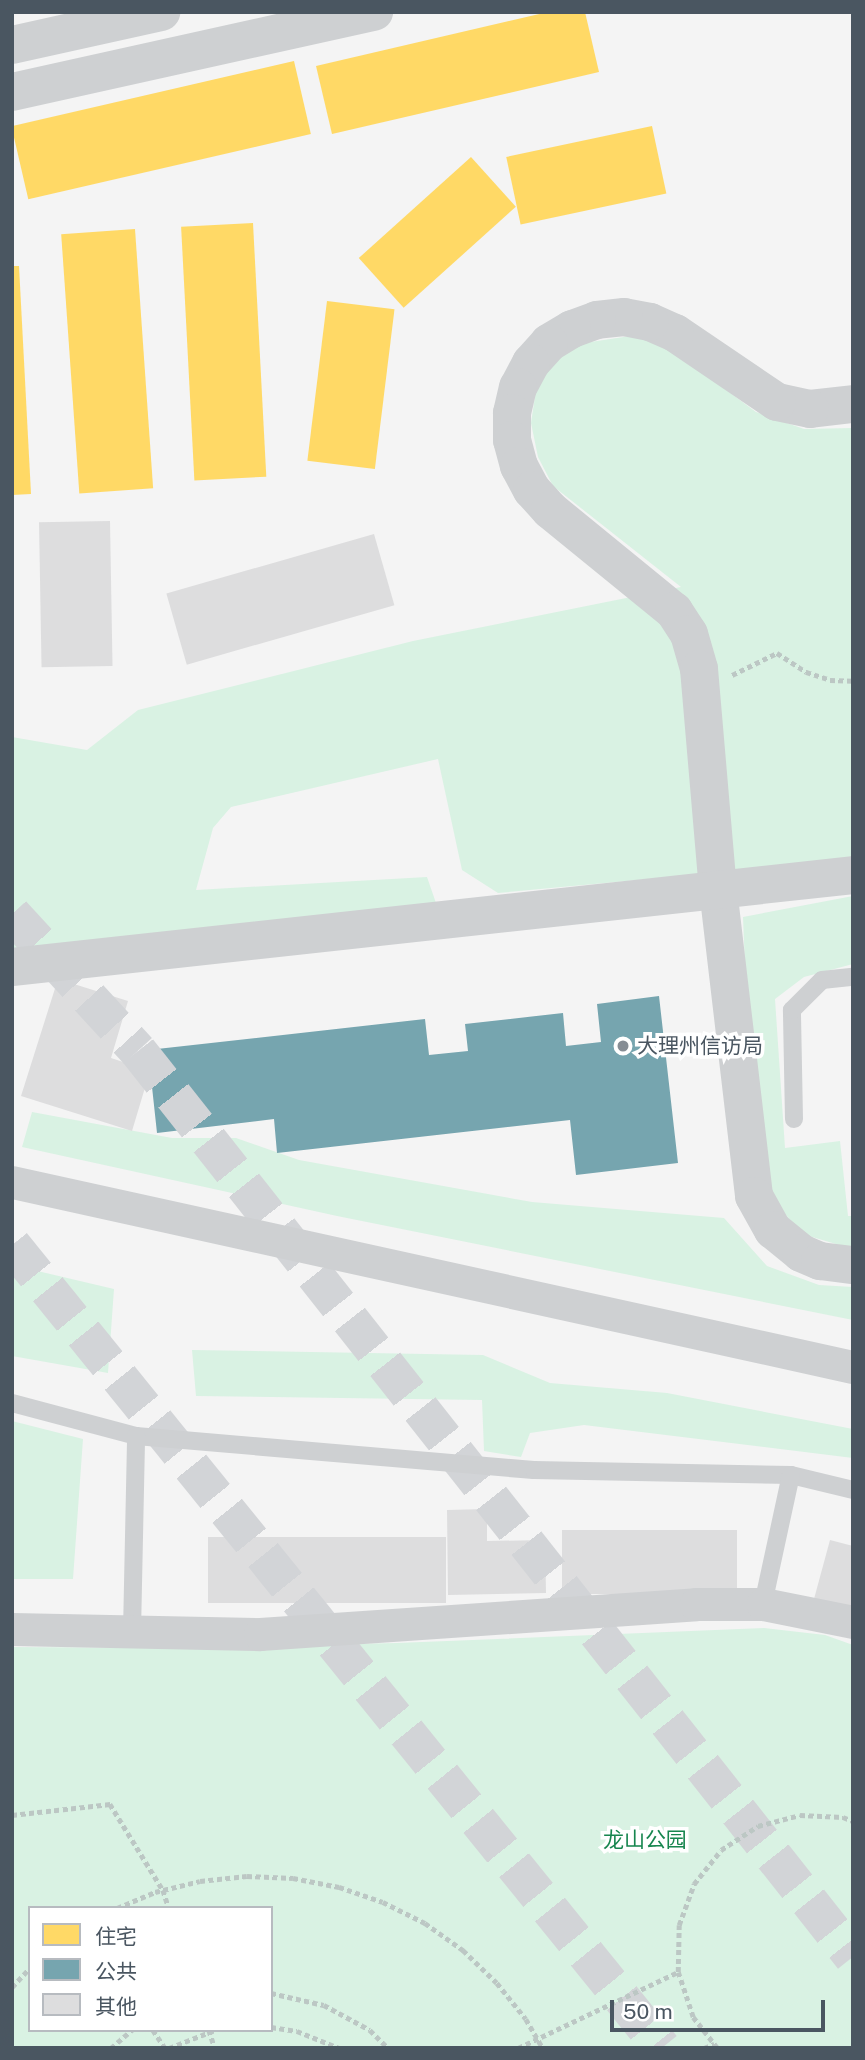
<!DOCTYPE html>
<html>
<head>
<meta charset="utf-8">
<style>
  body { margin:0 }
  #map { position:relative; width:865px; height:2060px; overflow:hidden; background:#f4f4f4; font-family:"Public Sans","Noto Sans SC",sans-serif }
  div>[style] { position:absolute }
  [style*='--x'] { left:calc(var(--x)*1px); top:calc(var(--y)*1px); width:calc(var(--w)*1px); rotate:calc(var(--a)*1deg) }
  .green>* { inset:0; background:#d9f2e3 }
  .homes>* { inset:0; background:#ffd966; transform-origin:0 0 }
  .public>* { inset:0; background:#76a5af }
  .building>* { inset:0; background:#ddddde; transform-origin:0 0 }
  .secondary-tunnel>* { height:38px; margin-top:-19px; transform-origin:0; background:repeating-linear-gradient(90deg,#d2d4d7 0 38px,transparent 0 57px) }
  .path>* { height:4.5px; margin-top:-2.25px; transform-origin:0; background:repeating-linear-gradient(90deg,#bcc7c4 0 5px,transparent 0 8.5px) }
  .service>* { height:18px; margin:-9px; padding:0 9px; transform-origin:9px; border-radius:9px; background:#ced0d2 }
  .minor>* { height:33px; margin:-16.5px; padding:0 16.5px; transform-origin:16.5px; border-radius:16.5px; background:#ced0d2 }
  .tertiary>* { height:38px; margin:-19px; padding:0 19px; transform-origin:19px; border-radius:19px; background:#ced0d2 }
  .dots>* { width:19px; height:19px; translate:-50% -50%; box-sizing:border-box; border:4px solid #fff; border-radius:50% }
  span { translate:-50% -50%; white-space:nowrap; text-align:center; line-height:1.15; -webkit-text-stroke:7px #fff; paint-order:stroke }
  .poi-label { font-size:21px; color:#4a5661 }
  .left { translate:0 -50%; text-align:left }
  .park-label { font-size:21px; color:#17864f }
  .frame { position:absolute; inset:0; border:14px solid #4a5661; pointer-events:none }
  .legend { position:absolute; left:28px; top:1906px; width:245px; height:126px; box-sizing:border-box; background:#fff; border:2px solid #b7bbc0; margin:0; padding:9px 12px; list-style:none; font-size:21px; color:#4a5661 }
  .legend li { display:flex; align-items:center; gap:14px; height:35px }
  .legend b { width:35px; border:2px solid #b7bbc0 }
  .scale { position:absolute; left:610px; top:2000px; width:215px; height:32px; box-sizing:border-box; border:4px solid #4a5661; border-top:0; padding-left:9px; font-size:21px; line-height:24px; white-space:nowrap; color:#4a5661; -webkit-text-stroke:5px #fff; paint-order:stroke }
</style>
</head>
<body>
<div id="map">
  <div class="green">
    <i style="clip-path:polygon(630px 336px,660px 341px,756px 412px,804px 429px,853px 428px,853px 860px,498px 893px,462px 870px,438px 759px,231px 807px,213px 828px,196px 890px,427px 877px,436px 903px,12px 952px,12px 737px,87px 750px,138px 710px,413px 641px,681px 587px,553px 486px,538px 457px,531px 423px,537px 383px,553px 362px,584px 343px)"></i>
    <i style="clip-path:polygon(853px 896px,853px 964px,804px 977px,775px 999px,785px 1148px,840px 1141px,848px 1216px,853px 1216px,853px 1249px,802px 1234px,762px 1187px,747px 1019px,743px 917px)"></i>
    <i style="clip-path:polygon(32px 1112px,172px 1138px,236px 1138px,299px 1160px,532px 1202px,724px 1218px,767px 1266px,819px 1285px,853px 1287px,853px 1320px,337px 1216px,22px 1147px)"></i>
    <i style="clip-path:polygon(12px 1265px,114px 1289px,108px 1373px,12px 1356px)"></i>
    <i style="clip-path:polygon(192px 1350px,483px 1355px,550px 1383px,667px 1393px,853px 1429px,853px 1458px,584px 1425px,530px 1433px,521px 1457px,484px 1451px,482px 1400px,196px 1396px)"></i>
    <i style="clip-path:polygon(12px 1421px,83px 1439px,73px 1579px,12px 1579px)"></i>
    <i style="clip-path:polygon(evenodd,764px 1628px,825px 1635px,853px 1645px,853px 2048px,12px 2048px,12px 1647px,168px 1648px,397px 1643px,764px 1628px,30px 1908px,271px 1908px,271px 2030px,30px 2030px,30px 1908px)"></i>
  </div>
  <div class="homes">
    <i style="clip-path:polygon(548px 12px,585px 12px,599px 72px,332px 134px,316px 66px)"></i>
    <i style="left:294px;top:61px;width:75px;height:290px;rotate:77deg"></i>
    <i style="left:652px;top:126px;width:69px;height:149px;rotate:78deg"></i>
    <i style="left:471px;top:157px;width:67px;height:151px;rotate:48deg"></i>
    <i style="left:253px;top:223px;width:254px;height:72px;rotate:87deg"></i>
    <i style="left:135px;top:229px;width:260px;height:74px;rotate:86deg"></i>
    <i style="clip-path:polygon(12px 266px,19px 266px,31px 494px,12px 495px)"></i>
    <i style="left:327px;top:301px;width:68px;height:161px;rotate:7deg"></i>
  </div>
  <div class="public">
    <i style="clip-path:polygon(659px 996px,678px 1163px,576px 1175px,570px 1120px,277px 1153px,274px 1119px,157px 1133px,148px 1050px,425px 1019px,429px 1055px,468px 1051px,465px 1024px,563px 1013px,566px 1046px,601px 1042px,597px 1004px)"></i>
  </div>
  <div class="building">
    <i style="left:110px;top:521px;width:145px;height:71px;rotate:89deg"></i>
    <i style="left:374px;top:534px;width:74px;height:216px;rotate:74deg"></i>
    <i style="clip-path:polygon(58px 979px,128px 1001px,111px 1058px,150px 1071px,132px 1131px,21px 1096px)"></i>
    <i style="clip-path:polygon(487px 1509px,487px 1541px,545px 1540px,546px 1593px,448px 1595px,447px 1510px)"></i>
    <i style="left:737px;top:1530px;width:64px;height:175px;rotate:90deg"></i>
    <i style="left:208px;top:1537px;width:238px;height:66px"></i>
    <i style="clip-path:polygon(830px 1540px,853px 1546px,853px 1609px,814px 1599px)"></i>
  </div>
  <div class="secondary-tunnel">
    <i style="--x:12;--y:914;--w:186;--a:47.4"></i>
    <i style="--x:138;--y:1051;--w:1154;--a:51.72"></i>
    <i style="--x:12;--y:1245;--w:1033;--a:51.01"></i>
  </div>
  <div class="path">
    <i style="--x:732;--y:675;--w:50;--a:-26.1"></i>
    <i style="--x:777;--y:653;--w:35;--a:33"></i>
    <i style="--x:806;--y:672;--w:25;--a:18"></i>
    <i style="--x:830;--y:680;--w:23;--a:2"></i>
    <i style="--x:12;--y:1815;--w:99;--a:-6.4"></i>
    <i style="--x:110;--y:1804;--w:101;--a:58.4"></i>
    <i style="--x:163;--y:1890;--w:19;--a:72"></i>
    <i style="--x:117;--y:1908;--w:41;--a:-22.8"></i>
    <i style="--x:155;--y:1892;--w:46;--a:-13.7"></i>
    <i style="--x:200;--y:1881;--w:47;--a:-6.1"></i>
    <i style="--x:247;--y:1876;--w:46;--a:2.5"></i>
    <i style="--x:293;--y:1878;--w:47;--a:11.1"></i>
    <i style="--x:339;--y:1887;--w:46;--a:18.8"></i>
    <i style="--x:383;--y:1902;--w:47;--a:26.6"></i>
    <i style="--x:425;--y:1923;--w:47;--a:35.4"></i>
    <i style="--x:463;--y:1950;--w:47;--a:44.1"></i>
    <i style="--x:497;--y:1983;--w:46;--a:51.1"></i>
    <i style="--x:526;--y:2019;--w:34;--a:60"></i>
    <i style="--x:12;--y:1987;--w:26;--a:-47"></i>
    <i style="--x:271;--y:1993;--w:54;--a:12.8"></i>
    <i style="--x:324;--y:2005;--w:52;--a:28.5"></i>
    <i style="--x:370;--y:2030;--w:25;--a:45"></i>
    <i style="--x:271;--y:2027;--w:26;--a:9"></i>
    <i style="--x:297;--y:2031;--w:45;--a:22"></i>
    <i style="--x:153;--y:2030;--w:22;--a:56"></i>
    <i style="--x:209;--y:2030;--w:19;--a:72"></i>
    <i style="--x:111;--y:2048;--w:28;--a:-41"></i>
    <i style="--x:169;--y:2048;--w:49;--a:-21.4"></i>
    <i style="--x:518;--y:2048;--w:177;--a:-25.4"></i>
    <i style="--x:704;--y:2048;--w:11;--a:-22"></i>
    <i style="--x:717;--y:2048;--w:39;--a:-128"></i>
    <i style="--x:693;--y:2017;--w:47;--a:-108.4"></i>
    <i style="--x:678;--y:1972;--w:47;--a:-88.8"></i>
    <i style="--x:679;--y:1925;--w:44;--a:-69.9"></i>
    <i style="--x:694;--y:1884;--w:43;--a:-51.5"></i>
    <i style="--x:721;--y:1850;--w:44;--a:-33"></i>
    <i style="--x:758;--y:1826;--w:43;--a:-14.7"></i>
    <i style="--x:800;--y:1815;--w:43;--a:2.7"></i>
    <i style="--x:843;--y:1817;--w:11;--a:22"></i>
  </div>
  <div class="service">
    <i style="--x:794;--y:1119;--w:109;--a:-91.1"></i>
    <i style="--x:792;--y:1010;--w:42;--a:-45"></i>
    <i style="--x:822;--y:980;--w:31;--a:-6"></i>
    <i style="--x:12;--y:1403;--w:128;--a:14.9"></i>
    <i style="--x:136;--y:1436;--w:399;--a:4.9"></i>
    <i style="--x:534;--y:1470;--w:257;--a:1.1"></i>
    <i style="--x:791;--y:1475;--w:64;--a:13.6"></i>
    <i style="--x:763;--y:1604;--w:132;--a:-77.8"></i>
    <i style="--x:132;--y:1632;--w:196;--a:-88.8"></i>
  </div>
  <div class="minor">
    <i style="--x:12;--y:1182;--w:861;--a:12.41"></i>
    <i style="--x:12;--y:1629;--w:248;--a:1.2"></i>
    <i style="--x:260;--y:1634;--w:437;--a:-3.9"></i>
    <i style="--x:696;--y:1604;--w:67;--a:0"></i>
    <i style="--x:763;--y:1604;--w:92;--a:11.3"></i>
  </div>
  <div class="tertiary">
    <i style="--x:12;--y:45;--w:153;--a:-12.5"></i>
    <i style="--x:12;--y:92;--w:371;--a:-12.5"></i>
    <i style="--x:853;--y:404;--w:43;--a:173.4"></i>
    <i style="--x:810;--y:409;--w:34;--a:-168"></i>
    <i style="--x:777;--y:402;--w:123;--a:-145.9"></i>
    <i style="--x:675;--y:333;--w:27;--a:-156"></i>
    <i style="--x:650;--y:322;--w:26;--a:-169"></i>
    <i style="--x:624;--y:317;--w:27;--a:174"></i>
    <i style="--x:597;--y:320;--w:27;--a:160"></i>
    <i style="--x:572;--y:329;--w:27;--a:149"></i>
    <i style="--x:549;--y:343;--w:27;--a:132"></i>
    <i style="--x:531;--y:363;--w:27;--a:118"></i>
    <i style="--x:518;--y:387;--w:27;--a:103"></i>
    <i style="--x:512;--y:413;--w:27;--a:90"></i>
    <i style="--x:512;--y:440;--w:27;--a:75"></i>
    <i style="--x:519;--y:466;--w:27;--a:62"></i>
    <i style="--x:532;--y:490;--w:27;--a:48"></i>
    <i style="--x:550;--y:510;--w:160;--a:39.2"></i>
    <i style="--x:674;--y:611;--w:27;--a:57"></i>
    <i style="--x:689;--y:634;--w:36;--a:74"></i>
    <i style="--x:699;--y:669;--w:221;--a:85.1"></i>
    <i style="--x:718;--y:889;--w:309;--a:83.3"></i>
    <i style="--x:754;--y:1196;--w:39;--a:61"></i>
    <i style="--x:773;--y:1230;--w:36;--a:39"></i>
    <i style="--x:801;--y:1253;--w:21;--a:23"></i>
    <i style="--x:820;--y:1261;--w:33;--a:7"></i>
    <i style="--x:12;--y:967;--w:846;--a:-6.24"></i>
  </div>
  <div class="dots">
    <i style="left:623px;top:1046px;background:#868d94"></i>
  </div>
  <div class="poi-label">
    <span class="left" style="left:637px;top:1046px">大理州信访局</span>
  </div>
  <div class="park-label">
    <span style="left:645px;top:1840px">龙山公园</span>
  </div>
  <div class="frame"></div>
  <ul class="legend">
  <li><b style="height:19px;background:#ffd966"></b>住宅</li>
  <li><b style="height:19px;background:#76a5af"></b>公共</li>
  <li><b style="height:19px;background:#ddddde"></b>其他</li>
  </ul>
  <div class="scale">50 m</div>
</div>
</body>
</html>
